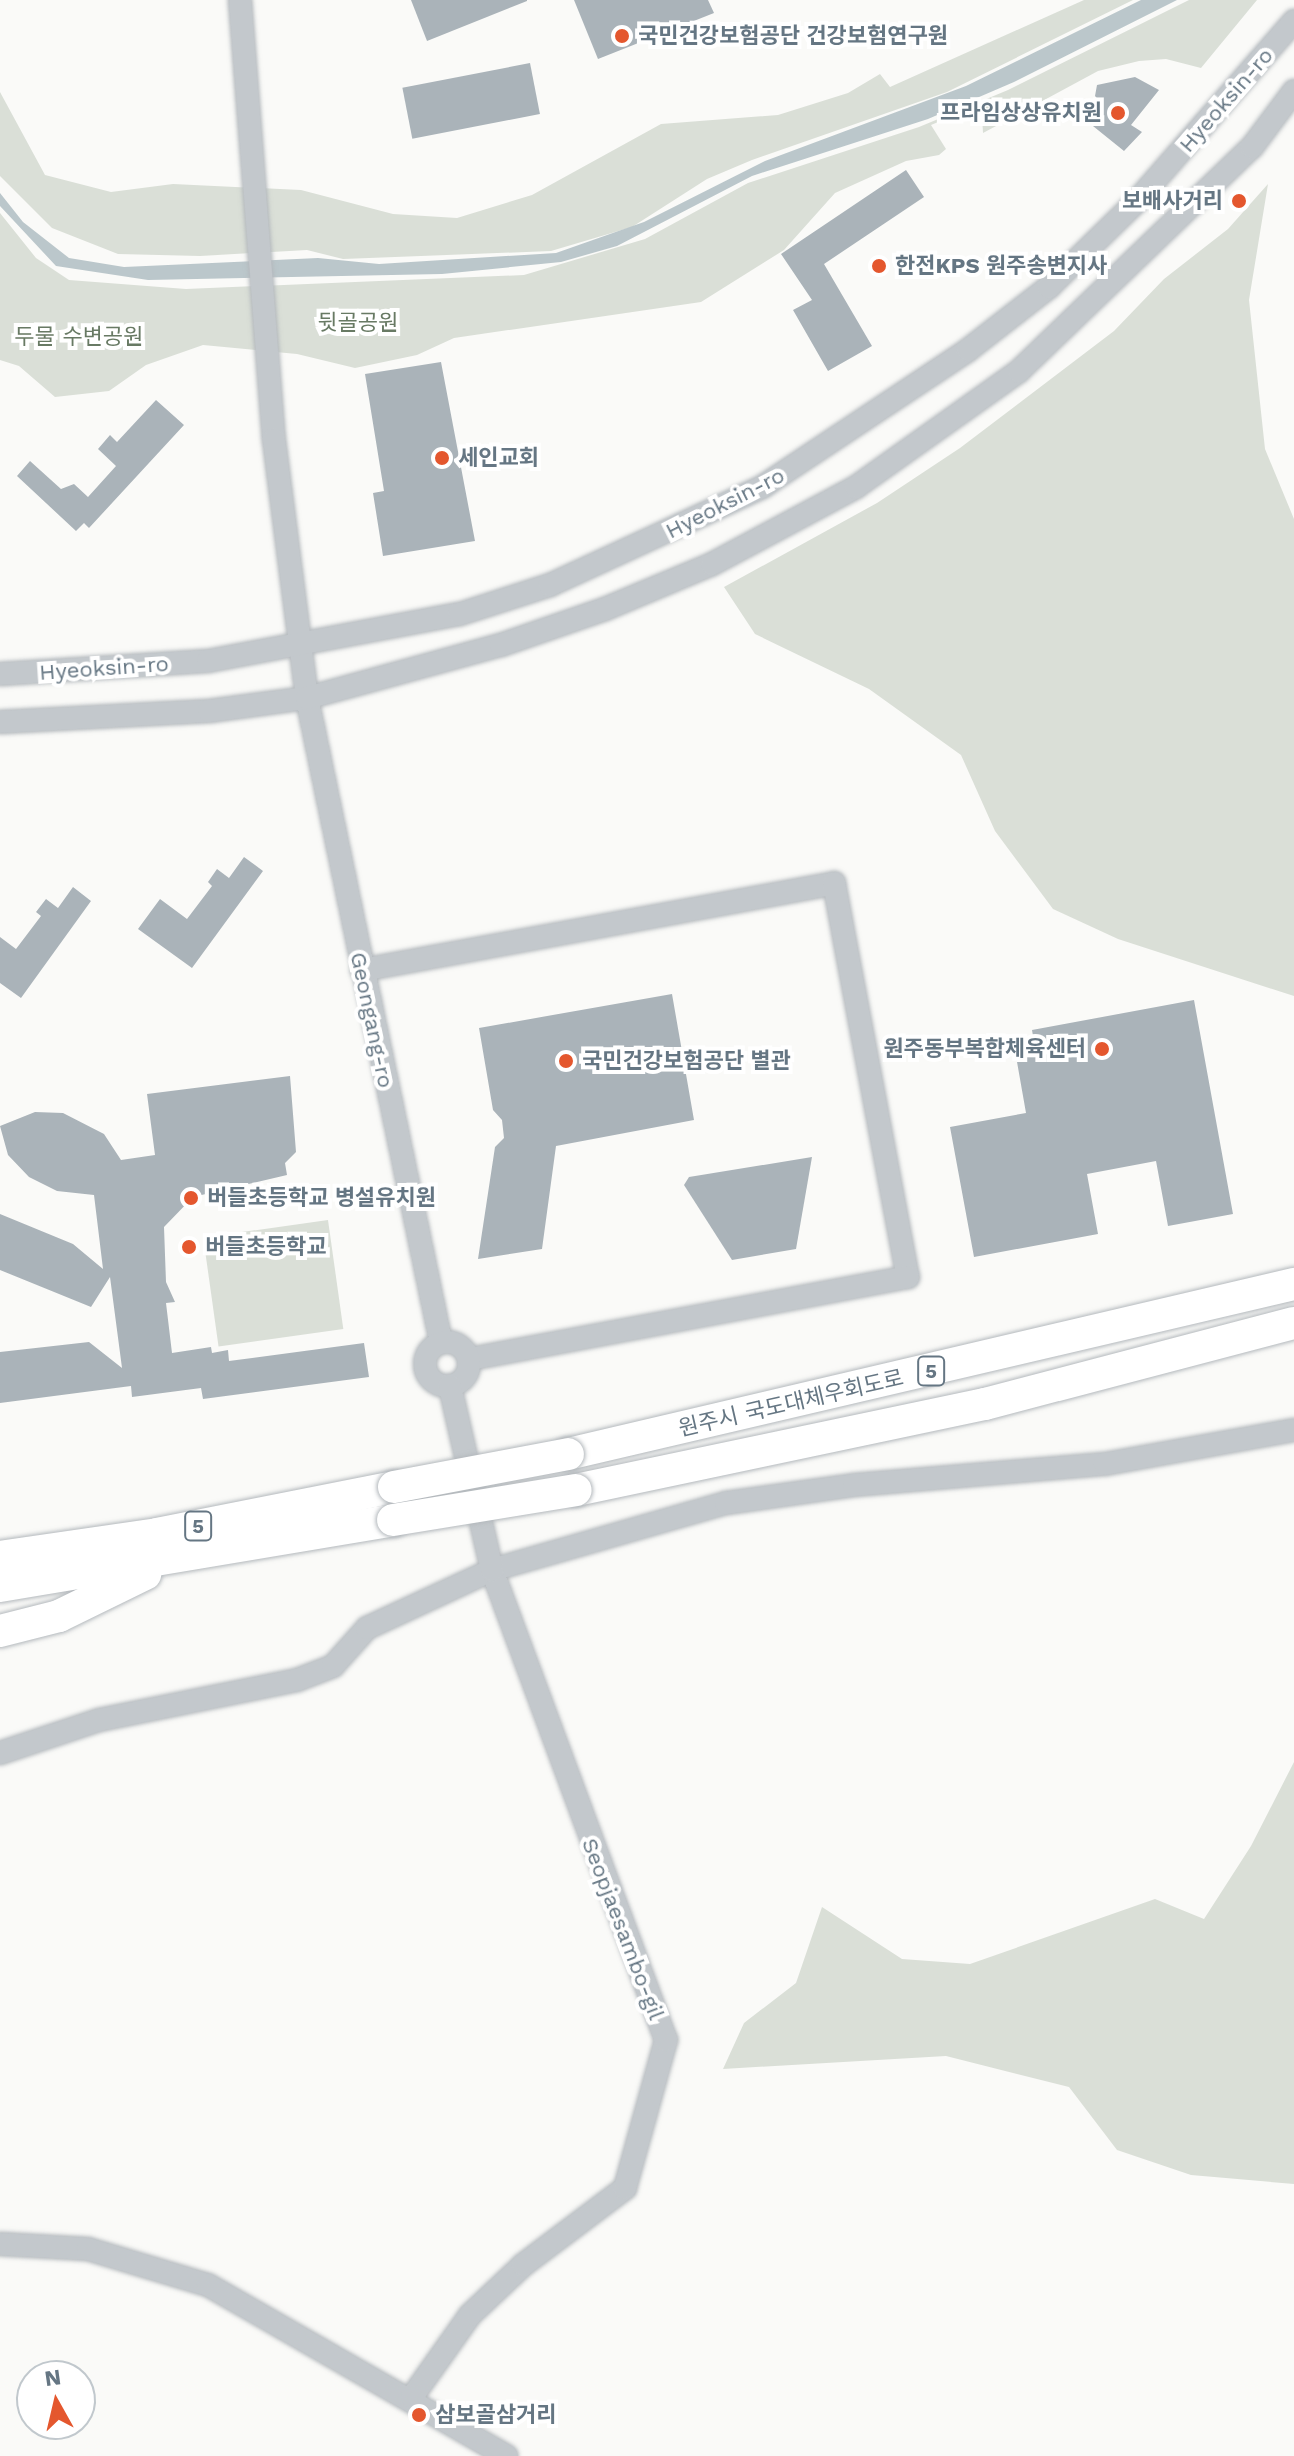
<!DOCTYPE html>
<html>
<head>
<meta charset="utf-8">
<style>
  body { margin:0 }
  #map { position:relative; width:1294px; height:2456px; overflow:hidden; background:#fafaf8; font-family:"Work Sans","Noto Sans KR",sans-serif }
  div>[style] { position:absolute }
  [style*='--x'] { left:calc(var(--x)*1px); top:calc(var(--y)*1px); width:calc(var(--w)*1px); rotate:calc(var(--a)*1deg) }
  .green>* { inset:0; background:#dadfd7; transform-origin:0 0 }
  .water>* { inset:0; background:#bbc7cb }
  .building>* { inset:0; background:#aab3b9; transform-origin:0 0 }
  .roads { filter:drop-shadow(0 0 2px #b4b9bd) drop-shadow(0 0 2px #b4b9bd) }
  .minor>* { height:22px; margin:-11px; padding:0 11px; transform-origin:11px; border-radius:11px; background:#c3c8cc }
  .minor>.ring { margin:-11px; padding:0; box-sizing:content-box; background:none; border:22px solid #c3c8cc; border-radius:50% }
  .highway>* { height:32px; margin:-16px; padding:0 16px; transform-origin:16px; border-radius:16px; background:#fff }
  .bridges { filter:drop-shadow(0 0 2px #b4b9bd) drop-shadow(0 0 2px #b4b9bd) }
  .highway-bridge>* { height:32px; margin:-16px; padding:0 16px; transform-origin:16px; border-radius:16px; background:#fff }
  .dots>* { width:22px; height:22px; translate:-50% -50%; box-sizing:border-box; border:4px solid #fff; border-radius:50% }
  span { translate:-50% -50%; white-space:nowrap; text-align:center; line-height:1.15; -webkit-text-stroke:8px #fff; paint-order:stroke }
  .shield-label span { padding:2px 6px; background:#fff; border:2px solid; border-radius:6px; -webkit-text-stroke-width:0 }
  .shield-label { font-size:20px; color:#657683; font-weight:700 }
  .poi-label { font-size:22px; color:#657683; font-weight:700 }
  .left { translate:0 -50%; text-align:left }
  .right { translate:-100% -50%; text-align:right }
  .street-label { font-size:22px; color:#657683 }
  .park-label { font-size:22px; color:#687a64 }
  .north { position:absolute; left:16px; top:2360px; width:80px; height:80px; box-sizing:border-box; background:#fff; border:2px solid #c1c8cd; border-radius:50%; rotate:352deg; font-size:22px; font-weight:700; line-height:32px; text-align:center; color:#657683 }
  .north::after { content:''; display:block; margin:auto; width:28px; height:36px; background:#e4572e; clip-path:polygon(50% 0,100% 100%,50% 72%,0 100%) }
</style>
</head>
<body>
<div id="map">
  <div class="green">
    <i style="clip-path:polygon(1084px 0,1133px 0,947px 92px,752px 160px,707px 179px,632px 227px,551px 251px,343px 259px,307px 250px,200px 256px,118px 254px,52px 228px,0 176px,0 92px,45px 175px,111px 192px,173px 184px,301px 190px,393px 214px,457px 218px,532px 195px,661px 124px,778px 115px,848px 93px,880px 74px,890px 87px)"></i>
    <i style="clip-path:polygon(1189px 0,1257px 0,1201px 68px,1166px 59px,1139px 61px,1098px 71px,983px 133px,982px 116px,972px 108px,931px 125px,946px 149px,939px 155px,906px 161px,835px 193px,784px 250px,701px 302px,454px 338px,417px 355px,355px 368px,297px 354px,203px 345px,146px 365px,109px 391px,55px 397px,19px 366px,0 360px,0 213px,36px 258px,69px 280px,186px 289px,524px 275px,645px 239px,748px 183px,919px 127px,1008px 90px)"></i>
    <i style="clip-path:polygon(1268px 184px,1249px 300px,1265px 449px,1294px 519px,1294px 996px,1118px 939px,1053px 909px,995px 831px,961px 755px,869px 689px,755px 634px,724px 587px,877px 503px,960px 448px,1114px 331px,1164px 279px,1228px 229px)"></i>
    <i style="left:328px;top:1220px;width:110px;height:126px;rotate:82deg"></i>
    <i style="clip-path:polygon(1294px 1762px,1294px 2184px,1191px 2175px,1117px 2150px,1069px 2087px,946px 2056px,723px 2069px,744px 2023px,796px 1983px,822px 1907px,902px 1959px,970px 1964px,1155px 1899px,1204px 1919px,1251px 1846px)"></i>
  </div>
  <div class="water">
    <i style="clip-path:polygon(1141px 0,1177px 0,1014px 82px,928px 119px,752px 176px,617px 246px,561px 262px,442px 274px,148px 280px,56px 266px,0 206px,0 193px,23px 222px,69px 258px,124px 267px,318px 258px,379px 264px,556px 253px,644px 222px,765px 161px,966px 86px)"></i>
  </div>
  <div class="building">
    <i style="clip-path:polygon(411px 0,527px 0,527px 1px,427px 41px)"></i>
    <i style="clip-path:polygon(574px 0,708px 0,714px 13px,598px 59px)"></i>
    <i style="left:530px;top:63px;width:52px;height:130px;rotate:79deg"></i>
    <i style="clip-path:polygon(1135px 77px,1159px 90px,1131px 125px,1142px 132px,1124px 151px,1088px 122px,1103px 105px,1095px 96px,1097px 85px)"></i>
    <i style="clip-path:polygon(906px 170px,924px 197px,824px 264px,872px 346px,828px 371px,793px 310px,812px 300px,781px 254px)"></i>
    <i style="clip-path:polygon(441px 362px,475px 541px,383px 556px,373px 493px,384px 491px,365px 374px)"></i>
    <i style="clip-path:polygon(156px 400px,184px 425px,89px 528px,84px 523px,76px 531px,17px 476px,30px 461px,61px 489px,74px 484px,88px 497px,116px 466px,98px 449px,110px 435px,117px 442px)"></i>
    <i style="clip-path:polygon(244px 857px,263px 871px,192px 968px,138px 929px,160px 899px,187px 919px,212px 886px,208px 882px,217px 869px,229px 878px)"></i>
    <i style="clip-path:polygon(73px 887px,91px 901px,21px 998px,0 983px,0 937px,16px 949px,41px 916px,36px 912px,46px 899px,58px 908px)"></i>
    <i style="clip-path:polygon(672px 994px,694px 1120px,556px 1146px,542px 1249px,478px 1259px,495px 1147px,504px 1138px,502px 1120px,493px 1110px,479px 1028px)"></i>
    <i style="clip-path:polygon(1194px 1000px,1233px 1214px,1168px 1226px,1156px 1161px,1087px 1174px,1098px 1234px,974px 1257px,950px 1127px,1026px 1113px,1014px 1045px,1034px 1042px,1032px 1030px)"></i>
    <i style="clip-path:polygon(290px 1076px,296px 1152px,285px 1163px,287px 1175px,193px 1197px,164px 1227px,166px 1282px,175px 1302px,166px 1303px,172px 1353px,211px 1347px,212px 1353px,228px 1350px,229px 1361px,364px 1343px,369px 1377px,203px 1399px,201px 1388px,132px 1397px,131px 1386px,0 1403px,0 1352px,89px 1342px,122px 1368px,110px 1277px,91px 1307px,0 1270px,0 1214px,73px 1244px,103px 1269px,94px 1195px,57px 1191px,29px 1177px,8px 1155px,0 1126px,35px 1112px,63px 1113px,104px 1134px,121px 1160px,155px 1155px,147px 1094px)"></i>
    <i style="clip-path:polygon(812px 1157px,796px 1249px,732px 1260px,684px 1185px,689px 1177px)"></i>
  </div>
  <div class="roads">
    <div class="minor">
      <i style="--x:240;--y:0;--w:441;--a:85.6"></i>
      <i style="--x:274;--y:440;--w:260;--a:82.7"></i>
      <i style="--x:307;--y:698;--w:658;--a:78.25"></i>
      <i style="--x:0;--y:674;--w:208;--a:-3.6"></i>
      <i style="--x:208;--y:661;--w:256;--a:-10.6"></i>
      <i style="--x:460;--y:614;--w:95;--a:-17.9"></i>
      <i style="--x:550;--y:585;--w:234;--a:-24.8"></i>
      <i style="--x:762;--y:487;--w:247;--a:-33.6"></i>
      <i style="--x:968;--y:350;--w:103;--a:-37.9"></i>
      <i style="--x:1049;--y:287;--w:123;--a:-44.3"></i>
      <i style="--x:1137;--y:201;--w:239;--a:-48.9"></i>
      <i style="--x:0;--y:722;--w:209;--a:-3"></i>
      <i style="--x:209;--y:711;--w:99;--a:-7.6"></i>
      <i style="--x:307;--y:698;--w:201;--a:-15.3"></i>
      <i style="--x:501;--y:645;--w:110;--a:-19.1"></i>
      <i style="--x:605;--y:609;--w:116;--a:-22.8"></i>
      <i style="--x:712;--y:564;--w:163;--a:-28.1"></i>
      <i style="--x:856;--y:487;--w:200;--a:-35.4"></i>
      <i style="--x:1019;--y:371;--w:323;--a:-43.9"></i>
      <i style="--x:1252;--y:147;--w:70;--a:-53.1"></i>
      <i style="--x:362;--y:970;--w:480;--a:-10.4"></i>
      <i style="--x:834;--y:883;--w:401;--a:79.4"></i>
      <i style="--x:908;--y:1277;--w:447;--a:169.4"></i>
      <i class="ring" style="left:425px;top:1342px;width:22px;height:22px"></i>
      <i style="--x:0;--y:1753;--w:104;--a:-18.4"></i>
      <i style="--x:99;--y:1720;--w:202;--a:-11.4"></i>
      <i style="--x:297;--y:1680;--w:39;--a:-21"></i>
      <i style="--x:333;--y:1666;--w:51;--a:-48.2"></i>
      <i style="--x:367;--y:1628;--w:138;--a:-24.9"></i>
      <i style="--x:492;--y:1570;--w:243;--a:-16"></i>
      <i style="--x:726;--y:1503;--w:129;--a:-8"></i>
      <i style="--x:854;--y:1485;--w:252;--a:-4.8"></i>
      <i style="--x:1105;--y:1464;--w:192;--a:-10.2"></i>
      <i style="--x:0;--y:2244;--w:88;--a:3.3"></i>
      <i style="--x:88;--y:2249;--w:125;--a:16.7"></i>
      <i style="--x:208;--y:2285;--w:344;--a:29.8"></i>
      <i style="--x:412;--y:2397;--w:100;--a:-54.7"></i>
      <i style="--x:470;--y:2315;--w:73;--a:-43.3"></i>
      <i style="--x:523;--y:2265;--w:128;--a:-37"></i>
      <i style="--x:625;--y:2188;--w:154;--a:-74.5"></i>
      <i style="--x:666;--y:2040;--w:501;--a:-110.32"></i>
      <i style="--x:492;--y:1570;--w:189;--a:-102.9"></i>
    </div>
    <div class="highway">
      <i style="--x:568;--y:1454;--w:746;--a:-13.18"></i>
      <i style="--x:576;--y:1490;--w:418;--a:-11.9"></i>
      <i style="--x:985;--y:1404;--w:319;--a:-14.7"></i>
      <i style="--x:0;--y:1557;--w:159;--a:-8.3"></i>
      <i style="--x:157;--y:1534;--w:242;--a:-11.2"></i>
      <i style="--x:0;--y:1586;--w:399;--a:-9.5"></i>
      <i style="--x:0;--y:1631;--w:61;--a:-14.3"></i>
      <i style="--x:59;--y:1616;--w:96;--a:-26"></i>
    </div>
  </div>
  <div class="bridges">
    <div class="highway-bridge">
      <i style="--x:394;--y:1487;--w:177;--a:-10.7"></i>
      <i style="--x:393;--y:1520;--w:185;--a:-9.3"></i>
    </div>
  </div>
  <div class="dots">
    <i style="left:622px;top:36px;background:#e4572e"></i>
    <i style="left:1118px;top:113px;background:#e4572e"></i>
    <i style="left:1239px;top:201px;background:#e4572e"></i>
    <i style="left:879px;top:266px;background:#e4572e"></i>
    <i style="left:442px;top:458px;background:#e4572e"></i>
    <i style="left:1102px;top:1049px;background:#e4572e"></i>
    <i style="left:566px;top:1061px;background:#e4572e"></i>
    <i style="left:191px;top:1198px;background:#e4572e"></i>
    <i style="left:189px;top:1247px;background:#e4572e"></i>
    <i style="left:419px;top:2415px;background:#e4572e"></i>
  </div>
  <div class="shield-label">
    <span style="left:931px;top:1371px">5</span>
    <span style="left:198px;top:1526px">5</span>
  </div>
  <div class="poi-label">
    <span class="left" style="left:638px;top:36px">국민건강보험공단 건강보험연구원</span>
    <span class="right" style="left:1102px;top:113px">프라임상상유치원</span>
    <span class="right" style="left:1223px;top:201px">보배사거리</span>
    <span class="left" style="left:895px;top:266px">한전KPS 원주송변지사</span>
    <span class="left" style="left:458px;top:458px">세인교회</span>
    <span class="right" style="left:1086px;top:1049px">원주동부복합체육센터</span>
    <span class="left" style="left:582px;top:1061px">국민건강보험공단 별관</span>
    <span class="left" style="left:207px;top:1198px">버들초등학교 병설유치원</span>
    <span class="left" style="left:205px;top:1247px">버들초등학교</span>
    <span class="left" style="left:435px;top:2415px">삼보골삼거리</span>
  </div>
  <div class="street-label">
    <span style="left:1226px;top:100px;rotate:-49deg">Hyeoksin-ro</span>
    <span style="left:725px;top:503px;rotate:-27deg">Hyeoksin-ro</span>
    <span style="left:104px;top:668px;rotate:-4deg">Hyeoksin-ro</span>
    <span style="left:372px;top:1020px;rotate:78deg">Geongang-ro</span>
    <span style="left:791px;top:1403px;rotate:-13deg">원주시 국도대체우회도로</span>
    <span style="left:623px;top:1929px;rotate:69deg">Seopjaesambo-gil</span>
  </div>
  <div class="park-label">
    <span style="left:358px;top:323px">뒷골공원</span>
    <span style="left:79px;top:337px">두물 수변공원</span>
  </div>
  <div class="north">N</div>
</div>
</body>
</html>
